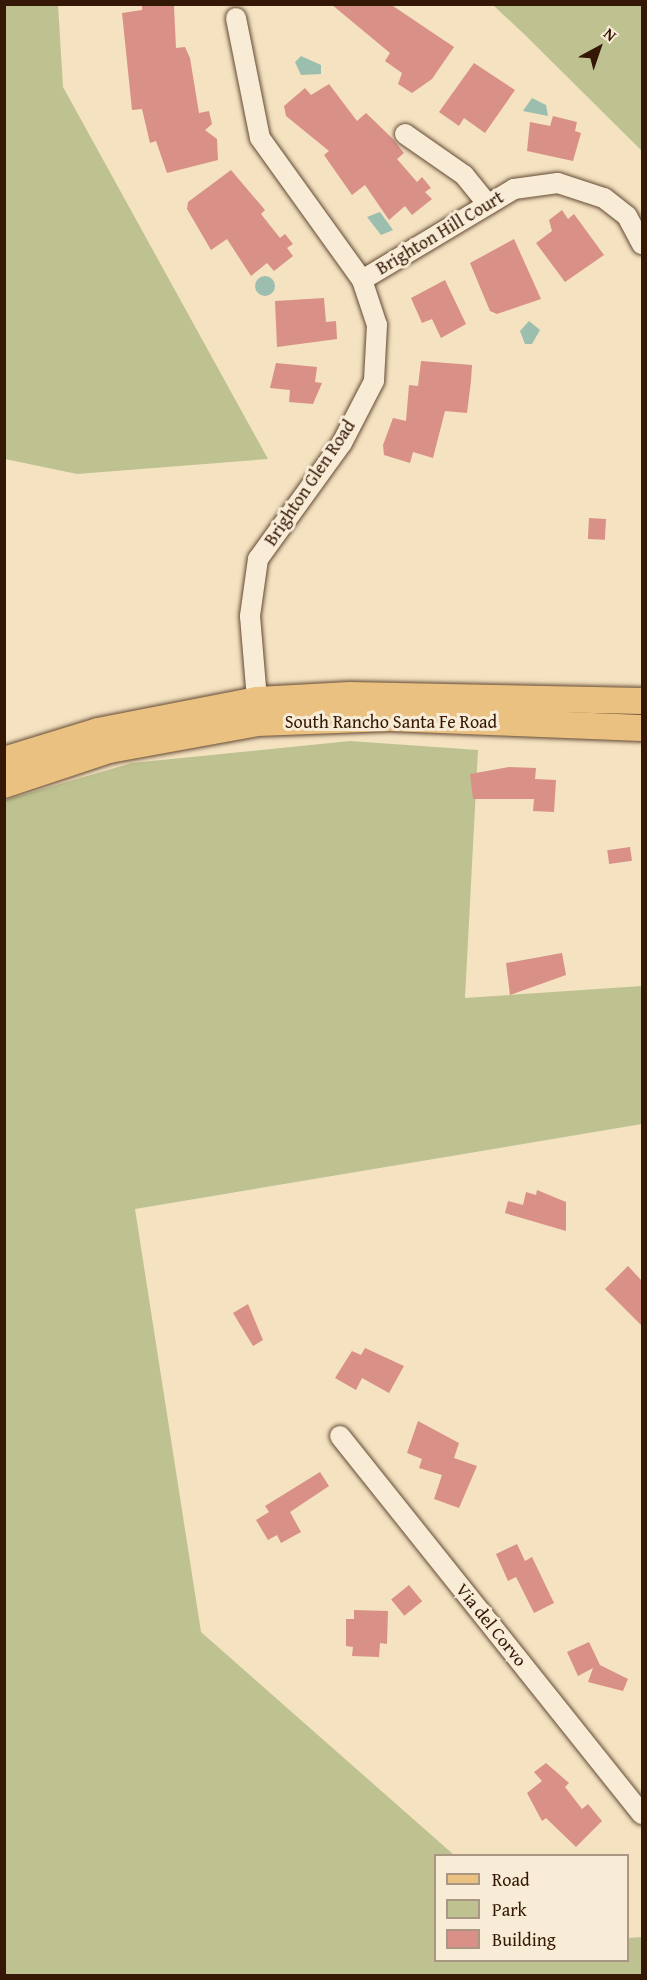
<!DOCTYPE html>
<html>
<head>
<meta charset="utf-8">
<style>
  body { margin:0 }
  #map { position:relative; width:647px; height:1980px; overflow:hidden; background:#f4e2c1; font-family:"Gentium Book Plus",serif }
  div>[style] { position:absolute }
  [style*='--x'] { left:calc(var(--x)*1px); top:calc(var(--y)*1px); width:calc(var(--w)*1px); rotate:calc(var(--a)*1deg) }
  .green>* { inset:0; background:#bec291 }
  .water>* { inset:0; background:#9cbeae }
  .round { border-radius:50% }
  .building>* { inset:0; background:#d99086; transform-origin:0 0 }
  .roads { filter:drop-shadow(0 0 2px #644a34) drop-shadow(0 0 2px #644a34) }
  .minor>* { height:20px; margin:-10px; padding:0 10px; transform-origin:10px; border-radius:10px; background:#f8ecd7 }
  .major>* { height:26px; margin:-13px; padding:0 13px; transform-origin:13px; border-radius:13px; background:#eac180 }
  span { translate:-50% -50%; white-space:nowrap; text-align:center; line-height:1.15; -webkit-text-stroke:6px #f8ecd7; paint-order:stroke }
  .street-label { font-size:18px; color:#341705 }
  .frame { position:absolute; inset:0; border:6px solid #341705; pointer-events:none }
  .legend { position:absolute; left:434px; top:1854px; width:195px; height:108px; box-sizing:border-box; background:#f8ecd7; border:2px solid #aa9783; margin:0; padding:8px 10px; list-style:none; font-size:18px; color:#341705 }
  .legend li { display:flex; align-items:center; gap:12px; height:30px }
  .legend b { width:30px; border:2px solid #aa9783 }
  .north { position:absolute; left:569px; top:18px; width:60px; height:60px; -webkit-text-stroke:4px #f8ecd7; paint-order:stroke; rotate:40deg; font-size:16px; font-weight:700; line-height:24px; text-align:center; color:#341705 }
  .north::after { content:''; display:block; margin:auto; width:21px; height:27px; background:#341705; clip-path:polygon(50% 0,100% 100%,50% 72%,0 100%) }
</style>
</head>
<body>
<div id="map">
  <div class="green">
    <i style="clip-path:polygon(5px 4px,58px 5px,63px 87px,268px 459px,77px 474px,5px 459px)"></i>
    <i style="clip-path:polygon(493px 5px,642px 5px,642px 151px,525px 35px)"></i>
    <i style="clip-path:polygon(350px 741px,478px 750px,465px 998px,642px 986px,642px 1124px,135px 1209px,201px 1632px,454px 1855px,436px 1856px,436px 1960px,628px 1960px,628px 1938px,642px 1937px,642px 1975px,5px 1976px,5px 800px,132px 763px)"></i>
  </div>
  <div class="water">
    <i style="clip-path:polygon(301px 56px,321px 65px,321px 74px,301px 75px,295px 62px)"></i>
    <i style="clip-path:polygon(532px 98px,546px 105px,548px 116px,523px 111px)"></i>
    <i style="clip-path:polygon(380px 212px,393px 230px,381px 235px,367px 217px)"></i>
    <i class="round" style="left:255px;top:276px;width:20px;height:20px"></i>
    <i style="clip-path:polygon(529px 321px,540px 330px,532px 344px,525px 344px,520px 331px)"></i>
  </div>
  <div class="building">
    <i style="clip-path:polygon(142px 4px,174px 6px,176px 48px,185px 47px,190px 58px,199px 113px,209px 111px,212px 124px,205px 130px,217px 139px,218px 160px,167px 173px,156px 141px,150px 143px,142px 109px,132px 110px,122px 13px,142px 10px)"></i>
    <i style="clip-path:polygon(331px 4px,390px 4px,454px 47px,432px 79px,412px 93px,398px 84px,402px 73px,385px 61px,390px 53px)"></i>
    <i style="clip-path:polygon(474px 63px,515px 90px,485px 133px,464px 118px,459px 126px,439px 112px)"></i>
    <i style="clip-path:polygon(329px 84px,357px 121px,366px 113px,393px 139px,404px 153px,397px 159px,417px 182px,422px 177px,431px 188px,425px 192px,432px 199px,412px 215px,405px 206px,389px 220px,365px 185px,352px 195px,324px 155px,329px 151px,286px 116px,284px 106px,305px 88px,311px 95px)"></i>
    <i style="clip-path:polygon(553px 116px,577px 122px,575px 131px,581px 133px,573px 161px,527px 151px,530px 122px,550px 126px)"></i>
    <i style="clip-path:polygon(231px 170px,265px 210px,261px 214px,280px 238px,285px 234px,293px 244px,287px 248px,293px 256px,274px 271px,267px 263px,251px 276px,227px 239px,211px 250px,187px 209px,188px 202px)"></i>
    <i style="clip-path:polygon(562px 210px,568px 219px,574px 214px,604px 255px,565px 282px,536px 243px,552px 231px,549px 220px)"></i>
    <i style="clip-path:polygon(514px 239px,541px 299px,497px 314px,490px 311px,470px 263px)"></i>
    <i style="clip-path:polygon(445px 280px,466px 324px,441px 338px,432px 319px,422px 323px,411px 298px)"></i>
    <i style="clip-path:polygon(324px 298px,326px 322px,336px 321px,337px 339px,277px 347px,275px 301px)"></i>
    <i style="clip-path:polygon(421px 361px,472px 365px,471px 381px,467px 413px,445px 411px,433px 458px,413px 452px,410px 463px,384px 455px,383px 445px,393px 418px,406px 421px,409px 385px,418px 386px)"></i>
    <i style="clip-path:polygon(276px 363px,317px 367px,315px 382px,322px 383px,313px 404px,289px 402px,290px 390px,270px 388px)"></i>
    <i style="left:589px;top:518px;width:17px;height:21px;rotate:3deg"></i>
    <i style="clip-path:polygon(509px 767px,536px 768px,535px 779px,556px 780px,554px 812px,533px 811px,534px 799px,473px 799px,470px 774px)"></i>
    <i style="left:630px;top:847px;width:14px;height:23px;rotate:82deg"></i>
    <i style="clip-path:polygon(562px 953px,566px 975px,510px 995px,506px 963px)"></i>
    <i style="clip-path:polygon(537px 1190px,566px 1202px,566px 1231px,505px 1213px,508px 1201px,523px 1205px,526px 1192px,536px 1195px)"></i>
    <i style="clip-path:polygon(628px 1266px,642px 1281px,642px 1326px,605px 1289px)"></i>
    <i style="clip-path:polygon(248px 1304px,263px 1340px,253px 1346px,233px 1313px)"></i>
    <i style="clip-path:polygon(365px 1348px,404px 1366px,389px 1393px,362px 1378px,356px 1390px,335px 1378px,352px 1351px,361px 1355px)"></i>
    <i style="clip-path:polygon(418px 1421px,459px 1443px,454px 1458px,477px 1466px,459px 1508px,434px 1499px,442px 1475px,419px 1468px,422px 1459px,407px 1453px)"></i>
    <i style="clip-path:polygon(320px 1472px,329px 1486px,290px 1512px,301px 1532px,281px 1543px,277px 1535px,268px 1540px,256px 1520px,269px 1512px,265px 1506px)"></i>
    <i style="clip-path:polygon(517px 1544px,525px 1561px,532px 1557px,554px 1603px,534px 1613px,516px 1577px,508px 1581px,496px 1554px)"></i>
    <i style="left:409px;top:1585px;width:21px;height:23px;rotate:51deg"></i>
    <i style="clip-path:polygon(354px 1610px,388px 1611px,387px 1644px,380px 1643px,379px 1657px,352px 1656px,353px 1647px,346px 1646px,346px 1619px,354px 1619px)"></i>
    <i style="clip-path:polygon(589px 1642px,600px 1665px,628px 1679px,623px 1691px,588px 1682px,593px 1668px,578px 1676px,567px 1652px)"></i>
    <i style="clip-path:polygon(546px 1763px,569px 1783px,565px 1787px,582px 1809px,588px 1804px,602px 1821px,576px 1847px,546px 1818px,542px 1821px,527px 1793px,542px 1781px,534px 1772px)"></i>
  </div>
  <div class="roads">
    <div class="minor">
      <i style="--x:236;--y:18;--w:122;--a:78.7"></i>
      <i style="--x:260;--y:138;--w:175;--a:54.3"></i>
      <i style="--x:362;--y:280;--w:47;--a:71.6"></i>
      <i style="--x:377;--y:325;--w:56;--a:93.1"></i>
      <i style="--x:374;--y:381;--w:70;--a:117.3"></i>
      <i style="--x:342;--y:443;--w:143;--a:125.9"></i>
      <i style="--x:258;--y:559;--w:58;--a:98"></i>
      <i style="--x:250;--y:616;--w:84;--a:85.2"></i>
      <i style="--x:405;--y:134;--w:72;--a:34.8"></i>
      <i style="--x:464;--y:175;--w:38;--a:51"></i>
      <i style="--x:362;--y:280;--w:177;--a:-30.9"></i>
      <i style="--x:514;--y:189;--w:44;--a:-7.8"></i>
      <i style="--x:558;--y:183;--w:48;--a:18.1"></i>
      <i style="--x:604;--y:198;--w:29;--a:38"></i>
      <i style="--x:627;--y:216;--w:32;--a:62"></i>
      <i style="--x:340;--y:1436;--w:484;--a:51.4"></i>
    </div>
    <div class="major">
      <i style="--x:4;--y:760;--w:98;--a:-17.1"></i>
      <i style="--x:98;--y:731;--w:162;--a:-11"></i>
      <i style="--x:257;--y:700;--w:93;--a:-3.1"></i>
      <i style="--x:350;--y:695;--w:292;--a:1.2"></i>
      <i style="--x:4;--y:785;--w:111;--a:-18.4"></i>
      <i style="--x:109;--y:750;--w:150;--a:-10.3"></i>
      <i style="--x:257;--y:723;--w:133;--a:-2.2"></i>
      <i style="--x:390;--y:718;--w:252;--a:2.3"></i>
    </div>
  </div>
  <div class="street-label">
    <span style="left:440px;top:233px;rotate:-31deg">Brighton Hill Court</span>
    <span style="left:310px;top:483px;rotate:-56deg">Brighton Glen Road</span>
    <span style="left:391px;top:722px">South Rancho Santa Fe Road</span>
    <span style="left:491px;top:1625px;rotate:51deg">Via del Corvo</span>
  </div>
  <div class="frame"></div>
  <ul class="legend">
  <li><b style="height:8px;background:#eac180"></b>Road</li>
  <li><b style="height:16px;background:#bec291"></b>Park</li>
  <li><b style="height:16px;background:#d99086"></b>Building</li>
  </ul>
  <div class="north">N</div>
</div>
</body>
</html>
